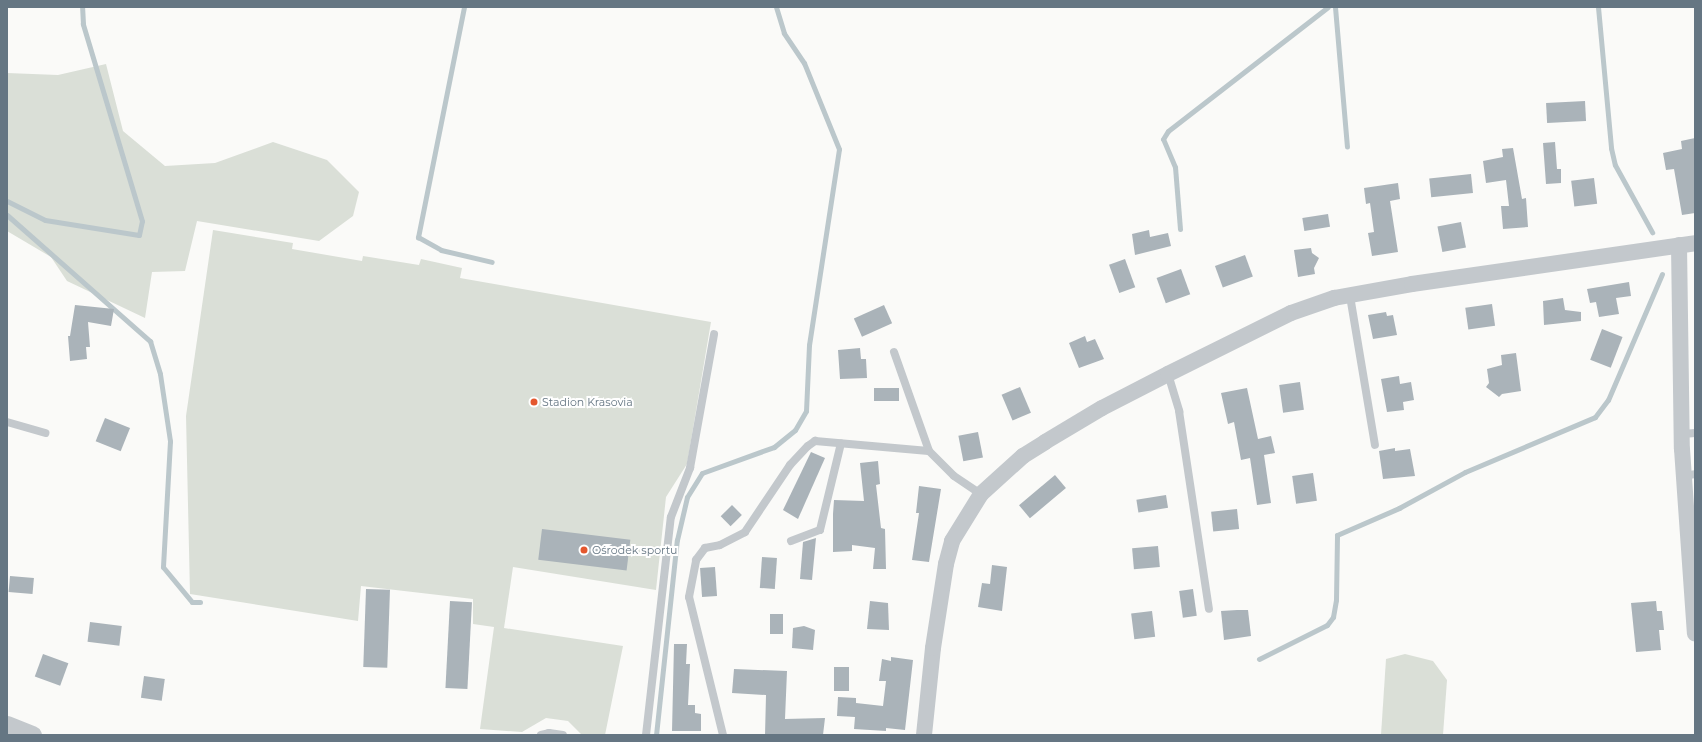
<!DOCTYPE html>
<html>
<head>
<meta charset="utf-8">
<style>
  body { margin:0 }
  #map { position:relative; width:1702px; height:742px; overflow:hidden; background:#fafaf8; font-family:Montserrat,sans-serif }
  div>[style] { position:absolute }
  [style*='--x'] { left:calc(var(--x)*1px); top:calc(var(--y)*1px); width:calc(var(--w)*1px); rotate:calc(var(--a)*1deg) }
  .green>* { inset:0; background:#dadfd7 }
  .stream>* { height:5px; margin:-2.5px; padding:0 2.5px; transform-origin:2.5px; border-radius:2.5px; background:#bbc7cb }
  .building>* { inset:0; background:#aab3b9; transform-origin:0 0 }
  .service>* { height:8px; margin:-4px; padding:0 4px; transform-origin:4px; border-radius:4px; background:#c3c8cc }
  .minor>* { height:16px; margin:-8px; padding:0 8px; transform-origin:8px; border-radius:8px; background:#c3c8cc }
  .tertiary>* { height:19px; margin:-9.5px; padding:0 9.5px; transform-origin:9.5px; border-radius:9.5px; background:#c3c8cc }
  .dots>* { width:11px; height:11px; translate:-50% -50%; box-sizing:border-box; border:2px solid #fff; border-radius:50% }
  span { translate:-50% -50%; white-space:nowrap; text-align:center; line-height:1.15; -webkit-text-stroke:4px #fff; paint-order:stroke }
  .poi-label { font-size:11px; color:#657683 }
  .left { translate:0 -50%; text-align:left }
  .frame { position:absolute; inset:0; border:8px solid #657683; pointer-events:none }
</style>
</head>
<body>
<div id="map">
  <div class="green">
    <i style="clip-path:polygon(106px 64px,123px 131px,165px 166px,215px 163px,273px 142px,327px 160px,359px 192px,353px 216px,319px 241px,197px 221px,185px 271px,152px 272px,145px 318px,67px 281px,51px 257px,7px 231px,7px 73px,58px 75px)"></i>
    <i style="clip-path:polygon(213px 230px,293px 243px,292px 249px,362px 261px,363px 256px,419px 265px,421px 259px,462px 268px,460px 278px,711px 322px,687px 464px,666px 497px,656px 590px,513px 567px,504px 628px,623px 646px,605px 735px,582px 735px,568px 721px,546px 718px,522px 732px,480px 729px,494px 627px,473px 624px,473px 599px,361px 586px,358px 621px,190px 594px,186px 416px)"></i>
    <i style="clip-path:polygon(1405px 654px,1433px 661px,1447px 680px,1443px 735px,1381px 735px,1386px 659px)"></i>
  </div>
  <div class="stream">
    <i style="--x:464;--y:7;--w:235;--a:101.3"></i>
    <i style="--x:418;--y:237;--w:26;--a:29"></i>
    <i style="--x:441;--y:250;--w:52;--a:13.2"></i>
    <i style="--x:1335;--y:7;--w:140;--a:85.1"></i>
    <i style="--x:1598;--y:7;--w:142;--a:84.7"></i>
    <i style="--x:1611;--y:148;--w:17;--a:77"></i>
    <i style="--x:1615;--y:165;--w:77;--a:61.1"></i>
    <i style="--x:7;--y:201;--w:42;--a:26.6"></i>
    <i style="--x:45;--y:220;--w:95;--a:9.1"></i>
    <i style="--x:139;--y:235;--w:14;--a:-78"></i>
    <i style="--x:142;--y:221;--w:206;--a:-106.7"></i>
    <i style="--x:83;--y:24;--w:17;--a:-93"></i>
    <i style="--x:7;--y:215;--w:191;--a:41.4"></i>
    <i style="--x:150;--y:341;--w:34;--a:73"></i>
    <i style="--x:160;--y:374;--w:68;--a:81.5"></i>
    <i style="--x:170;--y:441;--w:126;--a:93.2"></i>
    <i style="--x:163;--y:567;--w:45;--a:50.4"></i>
    <i style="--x:192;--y:602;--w:8;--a:0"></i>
    <i style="--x:1180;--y:229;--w:62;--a:-94.6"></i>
    <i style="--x:1175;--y:167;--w:30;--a:-113"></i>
    <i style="--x:1163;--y:139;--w:9;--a:-58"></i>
    <i style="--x:1168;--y:131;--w:202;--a:-37.8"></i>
    <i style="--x:1259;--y:659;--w:76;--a:-26.6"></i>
    <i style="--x:1327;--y:625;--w:10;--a:-53"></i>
    <i style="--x:1333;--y:617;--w:17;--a:-80"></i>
    <i style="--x:1336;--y:600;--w:65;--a:-89.1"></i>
    <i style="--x:1337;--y:535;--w:68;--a:-23.5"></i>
    <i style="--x:1399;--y:508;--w:75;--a:-28.6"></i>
    <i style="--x:1465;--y:472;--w:141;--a:-22.9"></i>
    <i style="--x:1595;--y:417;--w:21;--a:-53"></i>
    <i style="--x:1608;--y:400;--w:137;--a:-66.8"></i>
    <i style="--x:656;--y:735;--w:196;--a:-83.9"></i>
    <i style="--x:677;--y:540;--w:44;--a:-76.9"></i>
    <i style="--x:687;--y:497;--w:28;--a:-58"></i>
    <i style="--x:702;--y:473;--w:77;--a:-19.9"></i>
    <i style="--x:774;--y:447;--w:27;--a:-39"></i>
    <i style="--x:795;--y:430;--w:22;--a:-60"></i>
    <i style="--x:806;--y:411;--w:66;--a:-87.4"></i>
    <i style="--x:809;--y:345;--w:198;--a:-81.3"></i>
    <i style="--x:839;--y:149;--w:93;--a:-112.1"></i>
    <i style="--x:804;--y:63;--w:36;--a:-124"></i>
    <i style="--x:784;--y:33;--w:27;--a:-107"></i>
  </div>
  <div class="building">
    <i style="left:1585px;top:101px;width:20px;height:39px;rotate:87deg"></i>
    <i style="clip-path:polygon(1695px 138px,1695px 213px,1682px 215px,1674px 169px,1666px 170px,1663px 153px,1682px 149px,1681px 141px)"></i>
    <i style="clip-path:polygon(1555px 142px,1557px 169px,1561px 169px,1561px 183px,1546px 184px,1543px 143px)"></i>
    <i style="clip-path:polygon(1513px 148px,1522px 199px,1526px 198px,1528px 227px,1503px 229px,1501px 206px,1509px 206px,1506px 180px,1486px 183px,1483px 161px,1503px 157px,1502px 149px)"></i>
    <i style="left:1471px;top:174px;width:19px;height:42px;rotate:84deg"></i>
    <i style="left:1594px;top:178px;width:26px;height:23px;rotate:83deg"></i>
    <i style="clip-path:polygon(1398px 183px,1400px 199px,1390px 201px,1398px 252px,1372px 256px,1368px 233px,1374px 232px,1370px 203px,1366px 204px,1364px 188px)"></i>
    <i style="left:1328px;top:214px;width:13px;height:26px;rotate:81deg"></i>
    <i style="left:1461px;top:222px;width:26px;height:24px;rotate:79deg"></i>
    <i style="clip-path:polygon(1149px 230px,1150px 237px,1168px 233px,1171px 246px,1135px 255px,1132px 234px)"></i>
    <i style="clip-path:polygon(1311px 248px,1312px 253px,1319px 258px,1314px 268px,1315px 274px,1298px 277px,1294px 250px)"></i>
    <i style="left:1245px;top:255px;width:23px;height:32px;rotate:70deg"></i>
    <i style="left:1125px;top:259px;width:30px;height:17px;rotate:70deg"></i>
    <i style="left:1181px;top:269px;width:27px;height:26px;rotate:70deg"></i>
    <i style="clip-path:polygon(1629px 282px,1631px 296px,1616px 298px,1619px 314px,1599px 317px,1596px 302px,1590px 303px,1587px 289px)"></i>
    <i style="clip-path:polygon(1563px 298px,1565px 310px,1581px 312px,1581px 321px,1544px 325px,1543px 301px)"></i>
    <i style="left:1492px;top:304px;width:22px;height:27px;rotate:82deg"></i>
    <i style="clip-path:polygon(75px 305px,114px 309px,111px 326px,88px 322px,90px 347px,86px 347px,87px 359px,70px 361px,68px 336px,70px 336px)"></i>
    <i style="left:884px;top:305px;width:20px;height:33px;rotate:66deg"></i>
    <i style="clip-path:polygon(1386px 312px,1387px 316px,1393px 315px,1397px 335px,1373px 339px,1368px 315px)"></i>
    <i style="left:1602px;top:329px;width:22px;height:33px;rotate:21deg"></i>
    <i style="clip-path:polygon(1085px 336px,1087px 342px,1095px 339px,1104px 359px,1079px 368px,1069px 343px)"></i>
    <i style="clip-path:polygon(860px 348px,861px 359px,866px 359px,867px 378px,840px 379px,838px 350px)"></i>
    <i style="clip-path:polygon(1516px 353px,1521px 391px,1502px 394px,1499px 397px,1486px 387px,1489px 383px,1487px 369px,1502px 365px,1501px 355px)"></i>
    <i style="clip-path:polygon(1399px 376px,1400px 384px,1411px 382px,1414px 400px,1403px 402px,1404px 410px,1387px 412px,1381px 379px)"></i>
    <i style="left:1300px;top:382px;width:28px;height:21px;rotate:82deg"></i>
    <i style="left:1020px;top:387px;width:28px;height:20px;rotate:67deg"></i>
    <i style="left:874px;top:388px;width:25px;height:13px"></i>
    <i style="clip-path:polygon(1247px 388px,1258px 439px,1271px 436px,1275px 453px,1264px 455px,1271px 503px,1257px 505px,1250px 458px,1241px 460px,1234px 422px,1228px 424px,1221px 393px)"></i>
    <i style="left:105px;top:418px;width:27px;height:25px;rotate:22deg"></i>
    <i style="left:978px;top:432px;width:26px;height:20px;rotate:79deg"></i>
    <i style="clip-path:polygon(1395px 448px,1395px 451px,1410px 449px,1415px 476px,1383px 479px,1379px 451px)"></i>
    <i style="clip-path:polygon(811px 452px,825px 458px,798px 519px,783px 510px)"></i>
    <i style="clip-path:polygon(878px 461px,880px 484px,876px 485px,881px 528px,885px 529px,886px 569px,873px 569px,875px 548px,852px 545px,852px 551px,833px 552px,833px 514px,834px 500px,864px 501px,860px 463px)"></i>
    <i style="left:1313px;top:473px;width:28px;height:21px;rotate:82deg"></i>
    <i style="left:1055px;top:475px;width:17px;height:47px;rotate:50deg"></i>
    <i style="clip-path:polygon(919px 486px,941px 489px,929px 562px,912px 560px,919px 513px,916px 513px)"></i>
    <i style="left:1166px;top:495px;width:13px;height:30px;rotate:81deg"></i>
    <i style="left:732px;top:505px;width:14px;height:16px;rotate:45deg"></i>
    <i style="left:1237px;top:509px;width:20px;height:26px;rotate:84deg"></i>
    <i style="left:542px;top:529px;width:89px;height:31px;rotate:7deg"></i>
    <i style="clip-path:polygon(816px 538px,812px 580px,800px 579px,803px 542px)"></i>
    <i style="left:1158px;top:546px;width:21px;height:26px;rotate:85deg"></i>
    <i style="left:762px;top:557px;width:15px;height:31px;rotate:4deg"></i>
    <i style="clip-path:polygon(992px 565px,1007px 567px,1002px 611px,978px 607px,982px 583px,990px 584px)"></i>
    <i style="left:715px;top:567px;width:29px;height:15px;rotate:86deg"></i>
    <i style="left:10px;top:576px;width:24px;height:16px;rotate:5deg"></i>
    <i style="left:366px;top:589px;width:24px;height:78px;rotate:2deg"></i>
    <i style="left:1193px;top:589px;width:27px;height:14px;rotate:82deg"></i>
    <i style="left:450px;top:601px;width:22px;height:87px;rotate:3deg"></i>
    <i style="clip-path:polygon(870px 601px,888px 603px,889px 630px,867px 629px)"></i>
    <i style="clip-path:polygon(1656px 601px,1657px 611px,1662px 611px,1664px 630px,1659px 630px,1661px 650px,1636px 652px,1631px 603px)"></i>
    <i style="clip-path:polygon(1237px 610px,1248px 610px,1251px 636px,1224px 640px,1221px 611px)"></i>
    <i style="left:1152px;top:611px;width:26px;height:21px;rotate:83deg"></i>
    <i style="left:770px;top:614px;width:13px;height:20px"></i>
    <i style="left:90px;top:622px;width:32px;height:20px;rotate:7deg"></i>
    <i style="clip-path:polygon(804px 626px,815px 630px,813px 650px,792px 648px,793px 628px)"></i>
    <i style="clip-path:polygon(674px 644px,687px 644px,686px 664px,690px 664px,688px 705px,695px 705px,695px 713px,701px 714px,701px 731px,672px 731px)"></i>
    <i style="left:43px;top:654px;width:27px;height:24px;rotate:20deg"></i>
    <i style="clip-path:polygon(891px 657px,913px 660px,905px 730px,886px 728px,886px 731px,854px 729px,855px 717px,837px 716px,838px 697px,856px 698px,856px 703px,883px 706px,886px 681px,879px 681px,882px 659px,891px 661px)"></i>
    <i style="left:834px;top:667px;width:15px;height:24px"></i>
    <i style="clip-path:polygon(734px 669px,787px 671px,785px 719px,825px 718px,823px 735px,765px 735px,766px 695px,732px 693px)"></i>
    <i style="left:144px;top:676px;width:21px;height:22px;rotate:8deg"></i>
  </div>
  <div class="service">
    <i style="--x:1350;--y:296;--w:151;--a:80.5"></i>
    <i style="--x:894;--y:352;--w:105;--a:70.5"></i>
    <i style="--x:1168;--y:374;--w:39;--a:73"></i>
    <i style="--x:1179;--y:411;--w:200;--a:81.4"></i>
    <i style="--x:7;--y:422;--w:40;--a:16"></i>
    <i style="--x:1683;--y:434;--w:12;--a:-5"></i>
    <i style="--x:1684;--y:476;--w:11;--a:-10"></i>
    <i style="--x:791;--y:541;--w:31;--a:-21"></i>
    <i style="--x:820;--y:530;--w:89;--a:-76.4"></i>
    <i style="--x:541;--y:735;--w:8;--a:-14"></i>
    <i style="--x:549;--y:733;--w:14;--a:8"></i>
    <i style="--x:646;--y:735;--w:219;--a:-83.5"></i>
    <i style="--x:671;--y:517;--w:53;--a:-68.8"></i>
    <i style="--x:690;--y:468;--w:136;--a:-79.8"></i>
    <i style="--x:723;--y:735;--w:142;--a:-103.8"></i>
    <i style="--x:689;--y:597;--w:38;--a:-79"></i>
    <i style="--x:696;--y:560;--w:15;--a:-53"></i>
    <i style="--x:705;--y:548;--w:15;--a:-11"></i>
    <i style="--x:720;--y:545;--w:28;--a:-27"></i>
    <i style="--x:745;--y:532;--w:81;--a:-56.1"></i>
    <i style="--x:790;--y:465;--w:26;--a:-47"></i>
    <i style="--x:808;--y:446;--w:9;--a:-36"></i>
    <i style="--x:815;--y:441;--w:114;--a:5"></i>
    <i style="--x:929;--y:451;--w:35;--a:45"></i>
    <i style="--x:954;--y:476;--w:32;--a:34"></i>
  </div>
  <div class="minor">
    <i style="--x:1679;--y:245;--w:204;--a:89.2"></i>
    <i style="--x:1682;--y:449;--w:185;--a:86"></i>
    <i style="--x:924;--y:735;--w:87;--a:-84.1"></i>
    <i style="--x:933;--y:648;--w:85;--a:-81.2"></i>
    <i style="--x:946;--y:564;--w:24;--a:-75"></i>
    <i style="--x:952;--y:541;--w:55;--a:-58.3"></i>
    <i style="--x:981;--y:494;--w:57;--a:-42.1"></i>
    <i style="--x:1023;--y:456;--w:26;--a:-32"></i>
    <i style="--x:1045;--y:442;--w:66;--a:-30.8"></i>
    <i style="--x:1102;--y:408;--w:74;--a:-27.3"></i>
    <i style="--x:1168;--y:374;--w:137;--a:-26.4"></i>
    <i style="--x:1291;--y:313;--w:46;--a:-19.2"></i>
    <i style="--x:1334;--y:298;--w:79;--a:-10.2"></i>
    <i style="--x:1412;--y:284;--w:286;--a:-8.2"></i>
  </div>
  <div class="tertiary">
    <i style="--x:7;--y:725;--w:27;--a:22"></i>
  </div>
  <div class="dots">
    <i style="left:534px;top:402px;background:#e4572e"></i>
    <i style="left:584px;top:550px;background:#e4572e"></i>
  </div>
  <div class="poi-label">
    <span class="left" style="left:542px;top:402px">Stadion Krasovia</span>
    <span class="left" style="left:592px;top:550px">Ośrodek sportu</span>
  </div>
  <div class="frame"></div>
</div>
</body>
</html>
